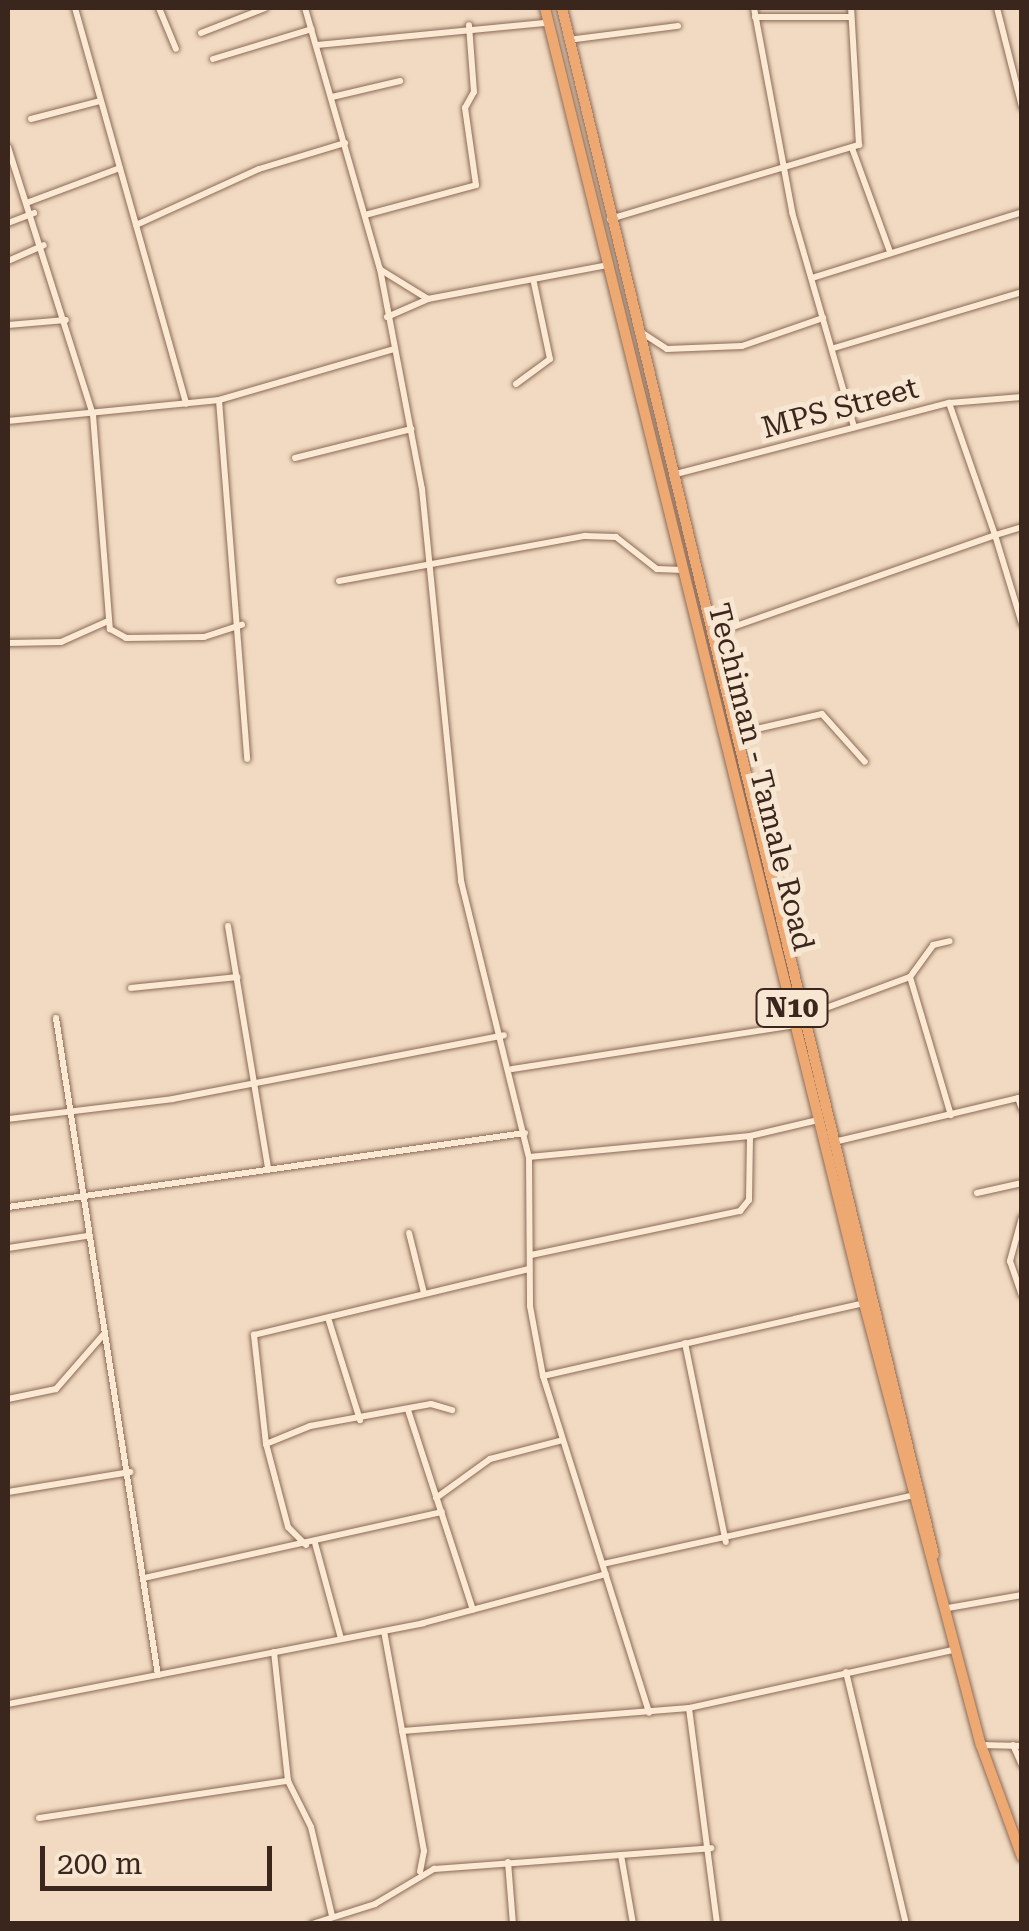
<!DOCTYPE html>
<html>
<head>
<meta charset="utf-8">
<style>
  body { margin:0 }
  #map { position:relative; width:1029px; height:1931px; overflow:hidden; background:#f1dac1; font-family:"Roboto Serif",serif }
  div>[style] { position:absolute }
  [style*='--x'] { left:calc(var(--x)*1px); top:calc(var(--y)*1px); width:calc(var(--w)*1px); rotate:calc(var(--a)*1deg) }
  .roads { filter:drop-shadow(0 0 2px #8b6a57) drop-shadow(0 0 2px #8b6a57) }
  .minor>* { height:6px; margin:-3px; padding:0 3px; transform-origin:3px; border-radius:3px; background:#fbe9d4 }
  .trunk>* { height:10px; margin:-5px; padding:0 5px; transform-origin:5px; border-radius:5px; background:#eea871 }
  span { translate:-50% -50%; white-space:nowrap; text-align:center; line-height:1.15; -webkit-text-stroke:10px #f7e6d1; paint-order:stroke }
  .shield-label span { padding:2px 8px; background:#f7e6d1; border:2px solid; border-radius:8px; -webkit-text-stroke-width:0 }
  .shield-label { font-size:28px; color:#3a261c; font-weight:700 }
  .street-label { font-size:30px; color:#3a261c }
  .frame { position:absolute; inset:0; border:10px solid #3a261c; pointer-events:none }
  .scale { position:absolute; left:40px; top:1846px; width:232px; height:45px; box-sizing:border-box; border:5px solid #3a261c; border-top:0; padding-left:12px; font-size:30px; line-height:35px; white-space:nowrap; color:#3a261c; -webkit-text-stroke:8px #f7e6d1; paint-order:stroke }
</style>
</head>
<body>
<div id="map">
  <div class="roads">
    <div class="minor">
      <i style="--x:75;--y:8;--w:411;--a:74.3"></i>
      <i style="--x:159;--y:8;--w:44;--a:67.5"></i>
      <i style="--x:305;--y:8;--w:272;--a:74"></i>
      <i style="--x:380;--y:269;--w:224;--a:79.2"></i>
      <i style="--x:422;--y:489;--w:394;--a:84.3"></i>
      <i style="--x:461;--y:881;--w:284;--a:76.2"></i>
      <i style="--x:529;--y:1157;--w:149;--a:89.6"></i>
      <i style="--x:530;--y:1306;--w:71;--a:79.5"></i>
      <i style="--x:543;--y:1376;--w:353;--a:72.5"></i>
      <i style="--x:754;--y:8;--w:208;--a:79.4"></i>
      <i style="--x:792;--y:212;--w:224;--a:73.9"></i>
      <i style="--x:997;--y:8;--w:102;--a:75.8"></i>
      <i style="--x:755;--y:17;--w:96;--a:0"></i>
      <i style="--x:201;--y:33;--w:69;--a:-21.3"></i>
      <i style="--x:568;--y:40;--w:111;--a:-7.3"></i>
      <i style="--x:317;--y:45;--w:231;--a:-5.5"></i>
      <i style="--x:213;--y:59;--w:103;--a:-16.9"></i>
      <i style="--x:332;--y:97;--w:70;--a:-13.2"></i>
      <i style="--x:31;--y:119;--w:71;--a:-14.6"></i>
      <i style="--x:8;--y:147;--w:281;--a:72.4"></i>
      <i style="--x:93;--y:415;--w:215;--a:85.5"></i>
      <i style="--x:110;--y:629;--w:18;--a:29"></i>
      <i style="--x:126;--y:638;--w:78;--a:-0.7"></i>
      <i style="--x:204;--y:637;--w:40;--a:-18"></i>
      <i style="--x:852;--y:148;--w:108;--a:69.9"></i>
      <i style="--x:29;--y:202;--w:97;--a:-20.5"></i>
      <i style="--x:365;--y:215;--w:115;--a:-15.1"></i>
      <i style="--x:476;--y:185;--w:78;--a:-98.1"></i>
      <i style="--x:465;--y:108;--w:18;--a:-61"></i>
      <i style="--x:474;--y:92;--w:67;--a:-94.3"></i>
      <i style="--x:610;--y:219;--w:260;--a:-16.6"></i>
      <i style="--x:859;--y:145;--w:137;--a:-93.3"></i>
      <i style="--x:8;--y:223;--w:28;--a:-21"></i>
      <i style="--x:136;--y:225;--w:135;--a:-24.5"></i>
      <i style="--x:259;--y:169;--w:90;--a:-16.8"></i>
      <i style="--x:8;--y:261;--w:39;--a:-24"></i>
      <i style="--x:381;--y:270;--w:55;--a:31.7"></i>
      <i style="--x:812;--y:278;--w:220;--a:-17.4"></i>
      <i style="--x:387;--y:317;--w:45;--a:-23.7"></i>
      <i style="--x:428;--y:299;--w:178;--a:-10.7"></i>
      <i style="--x:8;--y:325;--w:58;--a:-4.9"></i>
      <i style="--x:644;--y:334;--w:27;--a:33"></i>
      <i style="--x:667;--y:349;--w:75;--a:-2.3"></i>
      <i style="--x:742;--y:346;--w:86;--a:-19.1"></i>
      <i style="--x:834;--y:348;--w:196;--a:-16.6"></i>
      <i style="--x:516;--y:384;--w:42;--a:-36.3"></i>
      <i style="--x:550;--y:359;--w:78;--a:-101.9"></i>
      <i style="--x:219;--y:400;--w:360;--a:85.5"></i>
      <i style="--x:8;--y:421;--w:212;--a:-5.7"></i>
      <i style="--x:219;--y:400;--w:182;--a:-16.2"></i>
      <i style="--x:295;--y:458;--w:120;--a:-14"></i>
      <i style="--x:672;--y:475;--w:286;--a:-14.6"></i>
      <i style="--x:949;--y:403;--w:73;--a:-4.7"></i>
      <i style="--x:1022;--y:527;--w:28;--a:163"></i>
      <i style="--x:995;--y:535;--w:93;--a:73.1"></i>
      <i style="--x:339;--y:581;--w:250;--a:-10.4"></i>
      <i style="--x:585;--y:536;--w:31;--a:2"></i>
      <i style="--x:616;--y:537;--w:52;--a:38"></i>
      <i style="--x:657;--y:569;--w:26;--a:2"></i>
      <i style="--x:713;--y:634;--w:299;--a:-19.3"></i>
      <i style="--x:995;--y:535;--w:140;--a:-109.2"></i>
      <i style="--x:8;--y:643;--w:53;--a:-1.1"></i>
      <i style="--x:61;--y:642;--w:51;--a:-24.1"></i>
      <i style="--x:739;--y:733;--w:85;--a:-12.9"></i>
      <i style="--x:822;--y:714;--w:64;--a:48.1"></i>
      <i style="--x:228;--y:926;--w:244;--a:80.6"></i>
      <i style="--x:910;--y:977;--w:144;--a:73.5"></i>
      <i style="--x:131;--y:988;--w:107;--a:-5.9"></i>
      <i style="--x:807;--y:1015;--w:110;--a:-20.3"></i>
      <i style="--x:910;--y:977;--w:39;--a:-54"></i>
      <i style="--x:933;--y:945;--w:17;--a:-13"></i>
      <i style="--x:56;--y:1018;--w:665;--a:81.18"></i>
      <i style="--x:512;--y:1069;--w:287;--a:-8.8"></i>
      <i style="--x:1018;--y:1098;--w:12;--a:70"></i>
      <i style="--x:8;--y:1119;--w:166;--a:-6.9"></i>
      <i style="--x:173;--y:1099;--w:337;--a:-10.9"></i>
      <i style="--x:838;--y:1141;--w:189;--a:-13.4"></i>
      <i style="--x:529;--y:1157;--w:222;--a:-5.4"></i>
      <i style="--x:750;--y:1136;--w:70;--a:-13.2"></i>
      <i style="--x:977;--y:1193;--w:46;--a:-12.5"></i>
      <i style="--x:8;--y:1207;--w:522;--a:-8.15"></i>
      <i style="--x:1022;--y:1217;--w:46;--a:105.3"></i>
      <i style="--x:1010;--y:1261;--w:36;--a:71"></i>
      <i style="--x:409;--y:1233;--w:62;--a:76"></i>
      <i style="--x:8;--y:1248;--w:79;--a:-8.7"></i>
      <i style="--x:531;--y:1255;--w:214;--a:-11.9"></i>
      <i style="--x:740;--y:1211;--w:14;--a:-51"></i>
      <i style="--x:749;--y:1200;--w:64;--a:-89.1"></i>
      <i style="--x:329;--y:1321;--w:104;--a:72.6"></i>
      <i style="--x:685;--y:1343;--w:203;--a:78.4"></i>
      <i style="--x:543;--y:1376;--w:329;--a:-12.8"></i>
      <i style="--x:8;--y:1399;--w:49;--a:-11.8"></i>
      <i style="--x:56;--y:1389;--w:73;--a:-48.9"></i>
      <i style="--x:408;--y:1410;--w:210;--a:72"></i>
      <i style="--x:266;--y:1444;--w:48;--a:-22.2"></i>
      <i style="--x:310;--y:1426;--w:123;--a:-10.3"></i>
      <i style="--x:431;--y:1404;--w:22;--a:16"></i>
      <i style="--x:8;--y:1492;--w:124;--a:-9.3"></i>
      <i style="--x:436;--y:1498;--w:67;--a:-35.8"></i>
      <i style="--x:490;--y:1459;--w:75;--a:-14.6"></i>
      <i style="--x:315;--y:1543;--w:99;--a:74.8"></i>
      <i style="--x:306;--y:1545;--w:25;--a:-135"></i>
      <i style="--x:288;--y:1527;--w:86;--a:-104.8"></i>
      <i style="--x:266;--y:1444;--w:110;--a:-96.3"></i>
      <i style="--x:254;--y:1335;--w:283;--a:-13.5"></i>
      <i style="--x:603;--y:1564;--w:319;--a:-12.5"></i>
      <i style="--x:144;--y:1578;--w:305;--a:-12.5"></i>
      <i style="--x:948;--y:1608;--w:75;--a:-10"></i>
      <i style="--x:384;--y:1631;--w:224;--a:79.7"></i>
      <i style="--x:424;--y:1851;--w:21;--a:101"></i>
      <i style="--x:274;--y:1652;--w:130;--a:83.8"></i>
      <i style="--x:288;--y:1781;--w:51;--a:63.4"></i>
      <i style="--x:311;--y:1827;--w:91;--a:76.7"></i>
      <i style="--x:846;--y:1672;--w:259;--a:76.6"></i>
      <i style="--x:8;--y:1704;--w:423;--a:-11"></i>
      <i style="--x:423;--y:1623;--w:189;--a:-15"></i>
      <i style="--x:689;--y:1708;--w:218;--a:82.6"></i>
      <i style="--x:402;--y:1731;--w:288;--a:-4.6"></i>
      <i style="--x:689;--y:1708;--w:274;--a:-12.4"></i>
      <i style="--x:981;--y:1745;--w:41;--a:1.4"></i>
      <i style="--x:1013;--y:1745;--w:22;--a:66"></i>
      <i style="--x:39;--y:1818;--w:252;--a:-8.5"></i>
      <i style="--x:621;--y:1855;--w:70;--a:80.1"></i>
      <i style="--x:508;--y:1862;--w:62;--a:85.4"></i>
      <i style="--x:312;--y:1924;--w:66;--a:-17.6"></i>
      <i style="--x:375;--y:1904;--w:69;--a:-30.7"></i>
      <i style="--x:434;--y:1869;--w:278;--a:-4.3"></i>
    </div>
    <div class="trunk">
      <i style="--x:545;--y:8;--w:1334;--a:76.16"></i>
      <i style="--x:864;--y:1303;--w:457;--a:75.2"></i>
      <i style="--x:981;--y:1745;--w:119;--a:69.9"></i>
      <i style="--x:562;--y:8;--w:1591;--a:76.48"></i>
    </div>
  </div>
  <div class="shield-label">
    <span style="left:792px;top:1008px">N10</span>
  </div>
  <div class="street-label">
    <span style="left:840px;top:408px;rotate:-15deg">MPS Street</span>
    <span style="left:761px;top:777px;rotate:76deg">Techiman - Tamale Road</span>
  </div>
  <div class="frame"></div>
  <div class="scale">200 m</div>
</div>
</body>
</html>
